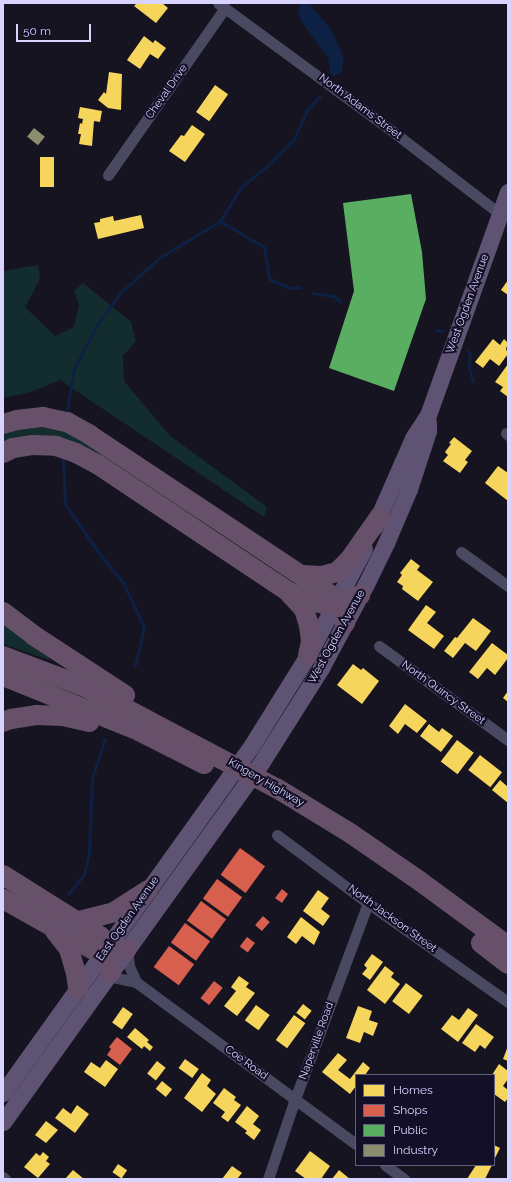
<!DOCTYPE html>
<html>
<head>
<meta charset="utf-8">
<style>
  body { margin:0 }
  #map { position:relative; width:511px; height:1182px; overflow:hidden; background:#161421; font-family:Raleway,sans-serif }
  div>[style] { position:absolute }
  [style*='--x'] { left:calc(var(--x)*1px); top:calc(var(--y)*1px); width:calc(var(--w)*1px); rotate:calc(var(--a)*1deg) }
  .green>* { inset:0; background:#132c2d }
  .water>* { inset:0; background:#0d2144 }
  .homes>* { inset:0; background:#f6d55c; transform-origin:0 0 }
  .shops>* { inset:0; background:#d6604d; transform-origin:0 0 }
  .public>* { inset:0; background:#5aae61 }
  .industry>* { inset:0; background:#8c8c6e; transform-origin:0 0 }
  .stream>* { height:3px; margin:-1.5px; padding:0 1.5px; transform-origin:1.5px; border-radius:1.5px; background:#0d2144 }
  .minor>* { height:11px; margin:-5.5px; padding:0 5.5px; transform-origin:5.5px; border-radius:5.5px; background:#4a4962 }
  .primary>* { height:17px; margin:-8.5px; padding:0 8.5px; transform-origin:8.5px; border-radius:8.5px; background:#5e5373 }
  .motorway>* { height:20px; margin:-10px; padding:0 10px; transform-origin:10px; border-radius:10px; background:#67516a }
  span { translate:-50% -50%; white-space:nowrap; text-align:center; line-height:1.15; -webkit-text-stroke:4px #130f26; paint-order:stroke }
  .street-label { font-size:11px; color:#d9d4ff }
  .frame { position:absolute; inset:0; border:4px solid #d9d4ff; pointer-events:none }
  .legend { position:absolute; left:355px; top:1074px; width:140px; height:92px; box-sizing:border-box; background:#130f26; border:1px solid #625e7d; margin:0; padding:5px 7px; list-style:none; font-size:12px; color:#d9d4ff }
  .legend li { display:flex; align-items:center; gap:8px; height:20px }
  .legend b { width:20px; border:1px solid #625e7d }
  .scale { position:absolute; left:16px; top:24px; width:75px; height:18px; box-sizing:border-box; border:2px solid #d9d4ff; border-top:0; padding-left:5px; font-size:12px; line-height:14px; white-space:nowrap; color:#d9d4ff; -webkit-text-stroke:3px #130f26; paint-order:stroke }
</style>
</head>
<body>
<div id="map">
  <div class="green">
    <i style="clip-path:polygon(38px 265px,40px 279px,25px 307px,55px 336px,74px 327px,79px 305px,74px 291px,83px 283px,131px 322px,136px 341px,123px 356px,124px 381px,169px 435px,267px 507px,264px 517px,60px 380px,31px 392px,3px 398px,3px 271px)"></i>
    <i style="clip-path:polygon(38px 425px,72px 431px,200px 516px,198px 523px,103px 459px,3px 446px,3px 432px)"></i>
    <i style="clip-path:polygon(3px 623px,50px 654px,49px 660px,3px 644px)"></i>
  </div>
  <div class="water">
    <i style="clip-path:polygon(299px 3px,309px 3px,332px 31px,343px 56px,343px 62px,342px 71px,335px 76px,330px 74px,328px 57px,301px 21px,298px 12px,300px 6px)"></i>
  </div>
  <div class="homes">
    <i style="clip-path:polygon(137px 3px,162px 3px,168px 8px,156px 23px,134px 6px)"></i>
    <i style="clip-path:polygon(144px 36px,153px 43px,155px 40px,166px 48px,158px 59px,150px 54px,140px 69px,127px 60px)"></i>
    <i style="clip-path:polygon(109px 72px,122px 74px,121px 110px,108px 108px,98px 100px,104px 92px,106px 94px)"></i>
    <i style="left:215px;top:85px;width:16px;height:33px;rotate:35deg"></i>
    <i style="clip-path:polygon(80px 107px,102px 111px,100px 122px,94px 121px,92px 146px,79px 144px,81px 134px,78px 134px,80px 123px,82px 124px,83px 119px,78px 118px)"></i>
    <i style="clip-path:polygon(192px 125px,205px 134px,185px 162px,169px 151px,181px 135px,184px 136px)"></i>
    <i style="left:40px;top:157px;width:14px;height:30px"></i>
    <i style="clip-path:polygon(141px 215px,144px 228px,98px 239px,94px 223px,100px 222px,100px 219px,113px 216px,114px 221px)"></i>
    <i style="clip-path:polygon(508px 280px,508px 295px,501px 290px)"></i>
    <i style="clip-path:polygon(493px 339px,500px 345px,504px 339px,508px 343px,506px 349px,508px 354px,499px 366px,490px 359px,483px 368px,475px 362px)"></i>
    <i style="clip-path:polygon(508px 364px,508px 397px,500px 391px,503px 387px,495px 382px)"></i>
    <i style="clip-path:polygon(454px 437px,472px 451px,465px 460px,468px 462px,460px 473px,443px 461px,448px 455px,445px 452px,451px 444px,449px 443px)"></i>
    <i style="clip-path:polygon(498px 466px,508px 473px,508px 501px,485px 483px)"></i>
    <i style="clip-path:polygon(411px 559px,420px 566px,417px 570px,433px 582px,418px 601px,402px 589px,403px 586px,397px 582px,402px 575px,400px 573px)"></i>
    <i style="clip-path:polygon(426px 605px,436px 612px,427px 623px,444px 636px,434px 649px,408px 630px)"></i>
    <i style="clip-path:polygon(473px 618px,491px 631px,476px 651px,465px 643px,453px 658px,444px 651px,455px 637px,457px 638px)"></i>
    <i style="clip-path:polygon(492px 643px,508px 655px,508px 658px,495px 675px,487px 668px,478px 679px,469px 672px)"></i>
    <i style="clip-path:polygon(353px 664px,361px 670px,363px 668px,379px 681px,362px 704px,337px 685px)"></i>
    <i style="clip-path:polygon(508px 691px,508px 702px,503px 698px)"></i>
    <i style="clip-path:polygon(405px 704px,427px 721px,417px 733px,405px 724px,398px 734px,389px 726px)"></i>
    <i style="clip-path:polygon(429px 724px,439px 732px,442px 728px,453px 736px,441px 752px,420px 736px)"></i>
    <i style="left:457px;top:740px;width:21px;height:27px;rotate:37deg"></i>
    <i style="left:480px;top:755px;width:28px;height:19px;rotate:38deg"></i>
    <i style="clip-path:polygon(500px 780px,508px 787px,508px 803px,492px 790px)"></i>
    <i style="clip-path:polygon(318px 890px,329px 898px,321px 909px,330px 916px,323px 926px,303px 911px)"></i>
    <i style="clip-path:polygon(301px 917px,320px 932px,314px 945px,302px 936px,296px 944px,287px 937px)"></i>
    <i style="clip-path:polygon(372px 954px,383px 962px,370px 980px,362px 974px,367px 968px,364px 965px)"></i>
    <i style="clip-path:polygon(385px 966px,394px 973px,391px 977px,400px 984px,385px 1004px,367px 990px)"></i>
    <i style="clip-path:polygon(239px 976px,249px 983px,246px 987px,255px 993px,237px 1016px,224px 1006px,236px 991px,231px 987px)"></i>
    <i style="left:406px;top:983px;width:21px;height:23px;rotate:37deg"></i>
    <i style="left:303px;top:1004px;width:11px;height:11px;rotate:38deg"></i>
    <i style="left:256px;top:1005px;width:17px;height:19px;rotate:36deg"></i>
    <i style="clip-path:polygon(358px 1006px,372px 1011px,369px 1020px,378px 1023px,373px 1036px,364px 1032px,360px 1043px,346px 1038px)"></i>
    <i style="left:123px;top:1007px;width:12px;height:19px;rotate:35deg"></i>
    <i style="clip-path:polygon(468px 1008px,478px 1015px,458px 1042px,441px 1029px,452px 1015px,459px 1020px)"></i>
    <i style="left:294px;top:1015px;width:14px;height:31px;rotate:36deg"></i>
    <i style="clip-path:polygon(476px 1024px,494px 1037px,485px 1049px,480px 1045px,475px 1052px,462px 1043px)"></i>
    <i style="clip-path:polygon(135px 1028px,149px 1040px,147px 1042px,153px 1047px,150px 1051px,144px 1046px,142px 1049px,127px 1037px)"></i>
    <i style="clip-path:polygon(508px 1046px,508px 1061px,503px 1059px)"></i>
    <i style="clip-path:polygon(338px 1053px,347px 1060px,338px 1070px,350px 1079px,363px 1062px,370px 1068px,365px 1075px,356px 1075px,356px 1086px,350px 1094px,322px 1072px)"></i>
    <i style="left:185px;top:1059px;width:17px;height:11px;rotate:36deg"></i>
    <i style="clip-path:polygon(106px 1060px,118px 1069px,105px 1087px,84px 1072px,91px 1062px,100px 1068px)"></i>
    <i style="left:157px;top:1061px;width:11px;height:16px;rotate:38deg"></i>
    <i style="clip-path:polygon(499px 1064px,508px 1071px,508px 1079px,503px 1086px,508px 1090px,508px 1098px,505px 1102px,494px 1094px,494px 1075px,492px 1075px)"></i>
    <i style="clip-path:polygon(202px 1073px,211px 1080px,207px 1086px,216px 1094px,202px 1112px,184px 1098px)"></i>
    <i style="left:162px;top:1081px;width:13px;height:10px;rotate:39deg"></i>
    <i style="clip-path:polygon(224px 1088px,236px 1097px,234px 1100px,241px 1105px,228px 1122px,221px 1117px,225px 1112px,213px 1103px)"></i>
    <i style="clip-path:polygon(77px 1105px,89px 1114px,75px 1133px,55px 1118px,63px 1108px,71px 1114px)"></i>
    <i style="clip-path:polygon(247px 1106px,259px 1116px,253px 1124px,261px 1130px,254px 1140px,245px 1133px,247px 1131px,235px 1122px)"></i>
    <i style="clip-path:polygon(46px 1121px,58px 1130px,46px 1143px,35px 1135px)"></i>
    <i style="clip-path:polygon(494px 1145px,500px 1148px,494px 1160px)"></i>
    <i style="clip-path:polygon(310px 1151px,330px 1166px,321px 1179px,306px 1179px,295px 1171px)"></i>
    <i style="clip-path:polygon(43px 1152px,49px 1157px,46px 1161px,50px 1164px,38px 1178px,24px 1167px,36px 1153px,40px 1156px)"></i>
    <i style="left:118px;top:1164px;width:11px;height:10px;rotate:34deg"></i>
    <i style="clip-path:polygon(476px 1165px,492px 1165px,485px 1179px,467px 1179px)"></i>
    <i style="clip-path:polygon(232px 1166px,242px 1173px,237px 1179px,222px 1179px)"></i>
    <i style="clip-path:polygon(73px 1170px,84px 1179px,65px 1179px)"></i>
    <i style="clip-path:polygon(339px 1170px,350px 1179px,332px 1179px)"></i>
  </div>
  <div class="shops">
    <i style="left:240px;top:848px;width:31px;height:33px;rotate:36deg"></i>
    <i style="left:217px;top:879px;width:31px;height:24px;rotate:36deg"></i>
    <i style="clip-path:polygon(282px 889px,288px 894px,282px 903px,275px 898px)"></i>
    <i style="left:201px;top:901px;width:31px;height:24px;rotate:36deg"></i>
    <i style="left:263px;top:916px;width:9px;height:12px;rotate:41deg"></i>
    <i style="left:185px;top:923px;width:31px;height:24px;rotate:36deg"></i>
    <i style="left:247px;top:937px;width:10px;height:12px;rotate:37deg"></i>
    <i style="left:169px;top:946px;width:31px;height:26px;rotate:36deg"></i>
    <i style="left:214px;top:981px;width:11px;height:22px;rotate:38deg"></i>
    <i style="clip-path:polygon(117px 1037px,132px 1049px,120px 1065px,107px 1055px,111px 1049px,109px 1047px)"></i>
  </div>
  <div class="public">
    <i style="clip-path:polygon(411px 194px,422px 252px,426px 299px,394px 391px,329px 368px,354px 291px,343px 203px)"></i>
  </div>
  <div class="industry">
    <i style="left:34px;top:128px;width:14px;height:11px;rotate:39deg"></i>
  </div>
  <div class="stream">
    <i style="--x:220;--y:221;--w:51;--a:30.6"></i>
    <i style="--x:264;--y:247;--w:32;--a:81"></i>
    <i style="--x:269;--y:279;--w:23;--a:23"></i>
    <i style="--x:290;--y:288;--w:10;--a:-6"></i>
    <i style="--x:313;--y:293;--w:21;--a:8"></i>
    <i style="--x:334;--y:296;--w:9;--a:41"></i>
    <i style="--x:436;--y:330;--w:7;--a:8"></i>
    <i style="--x:467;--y:351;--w:4;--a:34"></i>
    <i style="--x:470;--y:353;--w:15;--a:94"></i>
    <i style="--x:469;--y:368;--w:14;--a:73"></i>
    <i style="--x:67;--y:410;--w:42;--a:-80.3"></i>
    <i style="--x:74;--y:369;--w:50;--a:-62.4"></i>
    <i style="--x:97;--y:325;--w:39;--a:-54"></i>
    <i style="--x:120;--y:293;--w:52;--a:-41.9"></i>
    <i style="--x:159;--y:258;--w:71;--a:-31.2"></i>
    <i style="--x:220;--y:221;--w:40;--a:-58"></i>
    <i style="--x:241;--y:187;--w:32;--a:-39"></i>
    <i style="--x:266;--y:167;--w:40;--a:-45"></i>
    <i style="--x:294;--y:139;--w:32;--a:-66"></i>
    <i style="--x:307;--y:110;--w:19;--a:-47"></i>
    <i style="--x:63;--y:458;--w:46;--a:87.5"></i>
    <i style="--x:65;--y:504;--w:63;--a:55.3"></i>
    <i style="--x:101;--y:556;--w:34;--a:50"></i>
    <i style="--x:123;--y:582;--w:50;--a:65"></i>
    <i style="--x:144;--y:627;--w:39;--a:103"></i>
    <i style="--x:68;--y:894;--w:25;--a:-50"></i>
    <i style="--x:84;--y:875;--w:23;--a:-77"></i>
    <i style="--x:89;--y:853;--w:75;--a:-87.7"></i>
    <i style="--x:92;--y:778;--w:41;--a:-71.6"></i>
  </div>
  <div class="minor">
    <i style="--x:218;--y:3;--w:210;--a:36.3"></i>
    <i style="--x:387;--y:127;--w:143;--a:37.6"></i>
    <i style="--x:108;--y:175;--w:204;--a:-55"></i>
    <i style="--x:506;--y:433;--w:3;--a:45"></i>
    <i style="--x:461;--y:552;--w:58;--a:35.9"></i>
    <i style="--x:379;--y:646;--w:160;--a:36.1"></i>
    <i style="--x:277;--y:835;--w:114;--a:36.8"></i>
    <i style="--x:368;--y:903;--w:171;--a:35.3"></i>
    <i style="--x:127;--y:949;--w:17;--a:83"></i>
    <i style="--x:129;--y:966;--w:17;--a:66"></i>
    <i style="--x:108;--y:976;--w:29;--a:12"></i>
    <i style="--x:136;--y:982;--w:273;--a:36.4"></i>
    <i style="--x:385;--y:1165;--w:24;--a:36"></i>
    <i style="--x:3;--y:1177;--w:3;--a:45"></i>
    <i style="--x:268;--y:1179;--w:84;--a:-71.4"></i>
    <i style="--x:295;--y:1099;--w:209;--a:-69.6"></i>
  </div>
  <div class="primary">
    <i style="--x:374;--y:527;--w:97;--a:-66.3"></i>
    <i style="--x:413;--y:438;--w:27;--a:-57"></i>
    <i style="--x:428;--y:415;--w:237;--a:-70.3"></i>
    <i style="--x:3;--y:1093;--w:428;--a:-54.4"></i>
    <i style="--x:252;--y:745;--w:106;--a:-58.1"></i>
    <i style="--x:308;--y:655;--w:120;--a:-62.2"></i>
    <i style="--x:3;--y:1122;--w:442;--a:-54.3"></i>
    <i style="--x:261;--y:763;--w:112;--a:-57.7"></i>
    <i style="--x:321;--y:668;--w:95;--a:-61.8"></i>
    <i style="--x:366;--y:584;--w:46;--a:-64"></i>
    <i style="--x:386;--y:543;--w:59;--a:-66.9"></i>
    <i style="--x:409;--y:489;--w:61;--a:-71.9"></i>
    <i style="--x:428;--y:431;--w:9;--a:-90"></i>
  </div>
  <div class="motorway">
    <i style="--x:3;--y:424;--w:15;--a:-16"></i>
    <i style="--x:17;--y:420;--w:26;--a:-7"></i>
    <i style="--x:43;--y:417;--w:25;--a:12"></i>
    <i style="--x:67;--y:422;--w:26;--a:29"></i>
    <i style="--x:90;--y:435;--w:287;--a:33.6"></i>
    <i style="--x:329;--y:594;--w:19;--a:54"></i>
    <i style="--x:340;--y:609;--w:15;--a:70"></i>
    <i style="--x:3;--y:453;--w:11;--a:-27"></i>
    <i style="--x:13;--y:448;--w:19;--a:-9"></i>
    <i style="--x:32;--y:445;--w:24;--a:2"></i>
    <i style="--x:56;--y:446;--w:21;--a:19"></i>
    <i style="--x:76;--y:453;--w:24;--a:28"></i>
    <i style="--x:97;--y:464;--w:231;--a:33.7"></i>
    <i style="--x:289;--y:592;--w:23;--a:23"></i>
    <i style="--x:310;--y:601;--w:14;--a:12"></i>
    <i style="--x:324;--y:604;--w:21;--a:-5"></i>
    <i style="--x:345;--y:602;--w:17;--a:-25"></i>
    <i style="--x:302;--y:575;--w:20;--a:3"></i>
    <i style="--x:322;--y:576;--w:16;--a:-15"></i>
    <i style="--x:337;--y:572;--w:18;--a:-45"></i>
    <i style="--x:350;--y:559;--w:52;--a:-55.1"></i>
    <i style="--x:290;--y:594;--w:21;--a:47"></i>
    <i style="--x:304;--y:609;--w:17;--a:73"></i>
    <i style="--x:309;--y:625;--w:17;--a:83"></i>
    <i style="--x:311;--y:642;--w:13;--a:103"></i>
    <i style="--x:3;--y:612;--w:38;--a:37"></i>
    <i style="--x:33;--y:635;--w:110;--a:33.1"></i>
    <i style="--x:3;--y:656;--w:88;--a:20.7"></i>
    <i style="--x:85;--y:687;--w:218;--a:27.9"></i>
    <i style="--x:278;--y:789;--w:84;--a:31.4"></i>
    <i style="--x:350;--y:833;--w:86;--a:34.6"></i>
    <i style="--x:421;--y:882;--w:108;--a:36.3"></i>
    <i style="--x:3;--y:676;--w:147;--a:22"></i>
    <i style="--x:139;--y:731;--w:73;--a:26.9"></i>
    <i style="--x:3;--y:722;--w:9;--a:-21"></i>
    <i style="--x:11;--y:719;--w:25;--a:-9"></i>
    <i style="--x:36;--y:715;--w:27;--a:2"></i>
    <i style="--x:63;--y:716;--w:27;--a:13"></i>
    <i style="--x:3;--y:875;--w:115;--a:32.2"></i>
    <i style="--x:100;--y:936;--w:38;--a:73"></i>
    <i style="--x:3;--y:899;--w:102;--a:29.3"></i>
    <i style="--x:92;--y:949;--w:28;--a:4"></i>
    <i style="--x:120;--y:951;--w:7;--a:-16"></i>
    <i style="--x:79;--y:921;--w:36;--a:-14"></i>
    <i style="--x:114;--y:912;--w:40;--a:-32.9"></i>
    <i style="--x:55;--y:931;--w:23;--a:52"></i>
    <i style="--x:69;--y:949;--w:25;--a:74"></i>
    <i style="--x:76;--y:973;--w:15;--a:82"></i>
    <i style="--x:481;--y:943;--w:34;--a:38"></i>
  </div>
  <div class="street-label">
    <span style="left:167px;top:92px;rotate:-55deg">Cheval Drive</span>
    <span style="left:360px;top:107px;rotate:37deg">North Adams Street</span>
    <span style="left:468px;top:304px;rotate:-70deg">West Ogden Avenue</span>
    <span style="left:337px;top:637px;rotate:-61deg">West Ogden Avenue</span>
    <span style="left:443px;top:693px;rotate:36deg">North Quincy Street</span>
    <span style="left:266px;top:783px;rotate:30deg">Kingery Highway</span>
    <span style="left:128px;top:919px;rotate:-55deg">East Ogden Avenue</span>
    <span style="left:392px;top:919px;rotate:36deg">North Jackson Street</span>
    <span style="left:317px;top:1041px;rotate:-70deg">Naperville Road</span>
    <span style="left:246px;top:1063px;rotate:36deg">Coe Road</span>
  </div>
  <div class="frame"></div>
  <ul class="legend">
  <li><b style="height:11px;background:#f6d55c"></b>Homes</li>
  <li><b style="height:11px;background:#d6604d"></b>Shops</li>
  <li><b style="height:11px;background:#5aae61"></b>Public</li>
  <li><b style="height:11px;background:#8c8c6e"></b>Industry</li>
  </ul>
  <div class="scale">50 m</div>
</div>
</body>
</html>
